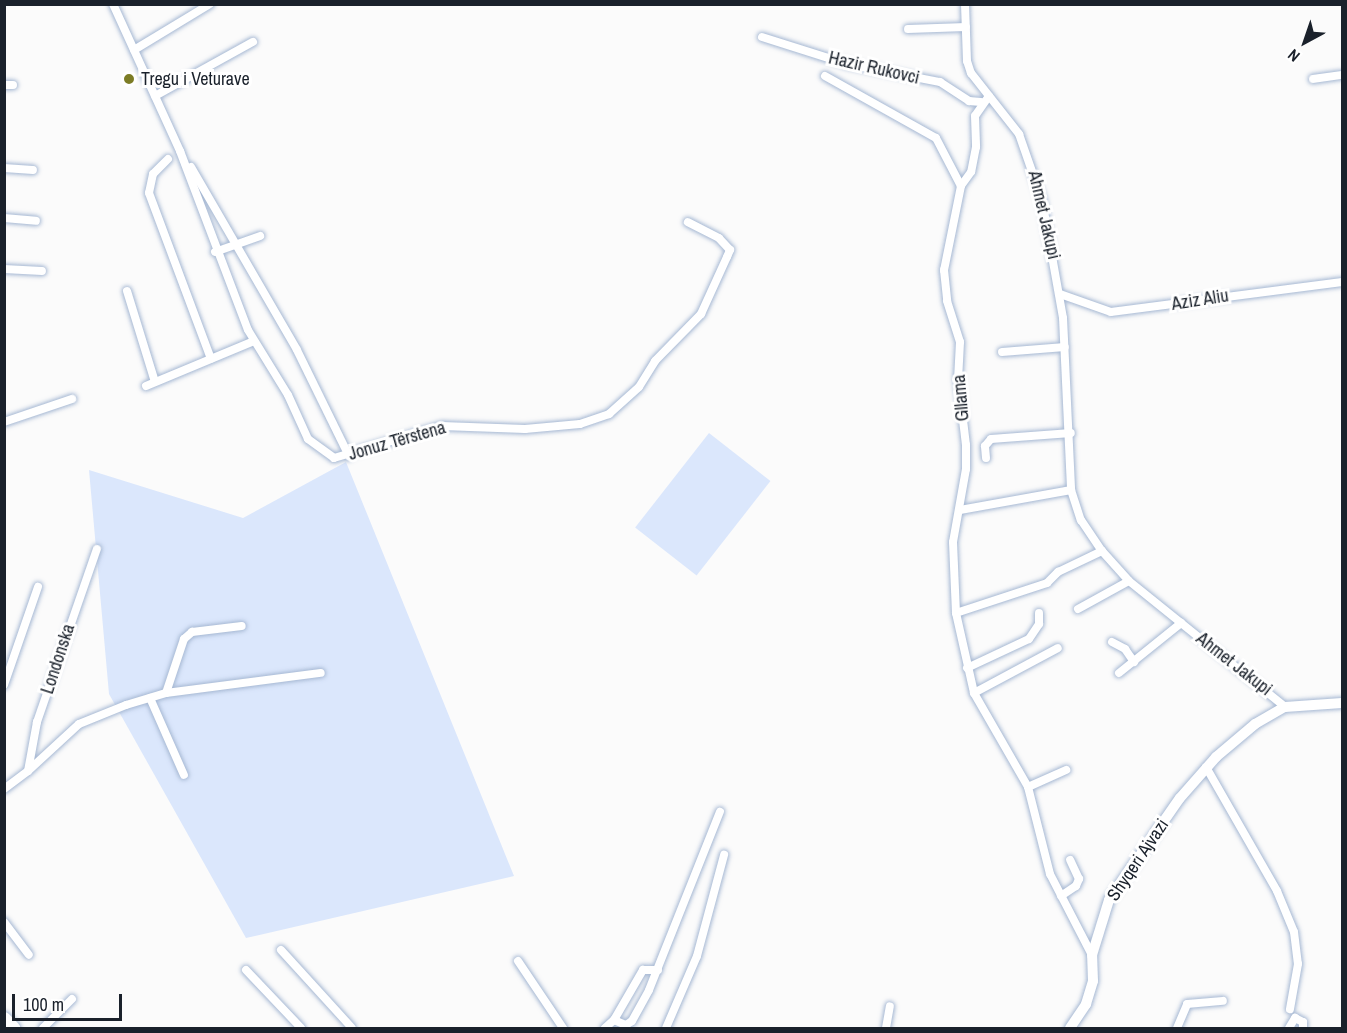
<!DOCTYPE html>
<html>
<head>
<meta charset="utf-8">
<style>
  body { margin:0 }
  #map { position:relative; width:1347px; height:1033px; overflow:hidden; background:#fbfbfb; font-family:"Archivo Narrow",sans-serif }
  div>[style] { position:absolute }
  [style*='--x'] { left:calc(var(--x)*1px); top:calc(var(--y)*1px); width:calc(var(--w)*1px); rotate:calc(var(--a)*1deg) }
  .green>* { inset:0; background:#dbe7fc; transform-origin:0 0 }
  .roads { filter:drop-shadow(0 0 2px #a6b8d3) drop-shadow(0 0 2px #a6b8d3) }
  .minor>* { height:8px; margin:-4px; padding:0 4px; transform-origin:4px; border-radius:4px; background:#fff }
  .tertiary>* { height:10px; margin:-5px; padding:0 5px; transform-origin:5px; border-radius:5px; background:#fff }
  .primary>* { height:14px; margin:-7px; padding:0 7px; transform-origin:7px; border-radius:7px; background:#fff }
  .dots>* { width:16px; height:16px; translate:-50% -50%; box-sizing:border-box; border:3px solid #fff; border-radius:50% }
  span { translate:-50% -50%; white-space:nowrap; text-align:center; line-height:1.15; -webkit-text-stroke:6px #fff; paint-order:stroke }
  .street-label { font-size:18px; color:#1a212b }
  .poi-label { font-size:18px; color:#1a212b }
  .left { translate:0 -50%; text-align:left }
  .frame { position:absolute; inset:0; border:6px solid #1a212b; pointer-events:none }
  .north { position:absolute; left:1275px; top:12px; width:60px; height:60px; -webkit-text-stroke:4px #fff; paint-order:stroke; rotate:220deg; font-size:16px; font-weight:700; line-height:24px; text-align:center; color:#1a212b }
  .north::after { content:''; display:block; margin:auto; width:21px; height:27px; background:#1a212b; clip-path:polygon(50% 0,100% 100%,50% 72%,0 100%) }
  .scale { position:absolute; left:12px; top:994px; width:110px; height:27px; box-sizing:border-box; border:3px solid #1a212b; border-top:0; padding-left:8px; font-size:18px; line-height:21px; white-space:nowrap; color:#1a212b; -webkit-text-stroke:4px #fff; paint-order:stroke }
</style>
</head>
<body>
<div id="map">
  <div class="green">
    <i style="left:709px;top:433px;width:78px;height:120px;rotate:38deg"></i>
    <i style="clip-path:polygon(346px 462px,514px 876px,246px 938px,109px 694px,89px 470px,243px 518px)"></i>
  </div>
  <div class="roads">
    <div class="minor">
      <i style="--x:113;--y:4;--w:162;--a:65.5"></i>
      <i style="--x:180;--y:151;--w:191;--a:69.2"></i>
      <i style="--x:248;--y:330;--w:76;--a:58.4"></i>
      <i style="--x:288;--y:395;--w:48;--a:65.6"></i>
      <i style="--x:308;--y:439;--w:32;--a:36"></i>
      <i style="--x:334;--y:458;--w:113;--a:-16.5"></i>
      <i style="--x:442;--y:426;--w:83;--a:2.1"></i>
      <i style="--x:525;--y:429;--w:55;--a:-5.2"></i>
      <i style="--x:580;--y:424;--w:31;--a:-19"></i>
      <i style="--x:609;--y:414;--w:40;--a:-42"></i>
      <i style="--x:639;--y:387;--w:31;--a:-58"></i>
      <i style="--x:655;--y:361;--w:66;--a:-45.6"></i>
      <i style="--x:701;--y:314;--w:63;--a:-65.5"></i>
      <i style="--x:727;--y:257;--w:8;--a:-67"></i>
      <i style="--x:730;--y:250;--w:16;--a:-133"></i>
      <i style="--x:719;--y:238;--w:35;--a:-153"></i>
      <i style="--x:965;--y:4;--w:57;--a:88"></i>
      <i style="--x:967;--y:61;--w:13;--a:72"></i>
      <i style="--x:971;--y:73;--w:78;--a:51.8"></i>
      <i style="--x:1019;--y:134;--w:70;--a:70.8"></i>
      <i style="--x:1042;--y:200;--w:120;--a:79.9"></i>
      <i style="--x:1063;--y:318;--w:172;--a:87.3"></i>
      <i style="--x:1071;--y:490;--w:32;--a:72"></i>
      <i style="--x:1081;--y:520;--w:37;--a:56"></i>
      <i style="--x:1102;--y:551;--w:40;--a:48"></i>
      <i style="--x:1129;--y:581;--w:201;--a:38.9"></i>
      <i style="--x:908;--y:29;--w:58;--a:-2"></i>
      <i style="--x:762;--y:37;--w:89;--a:17.6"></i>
      <i style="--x:847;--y:64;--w:95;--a:11"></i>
      <i style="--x:940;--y:82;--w:35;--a:33"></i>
      <i style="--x:969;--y:101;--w:12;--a:5"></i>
      <i style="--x:134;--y:50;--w:89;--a:-31.2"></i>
      <i style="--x:825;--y:76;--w:127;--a:29.2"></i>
      <i style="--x:936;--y:138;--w:54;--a:62.5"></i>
      <i style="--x:1313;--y:79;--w:29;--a:-8"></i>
      <i style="--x:4;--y:85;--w:9;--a:0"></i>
      <i style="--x:155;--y:96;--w:112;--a:-28.9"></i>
      <i style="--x:989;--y:96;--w:24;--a:125"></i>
      <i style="--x:975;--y:116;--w:31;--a:88"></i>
      <i style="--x:976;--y:147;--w:25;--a:101"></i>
      <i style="--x:971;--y:172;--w:17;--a:126"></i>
      <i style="--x:961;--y:186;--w:86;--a:101.4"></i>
      <i style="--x:944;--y:270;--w:31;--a:84"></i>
      <i style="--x:947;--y:301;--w:43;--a:72.4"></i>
      <i style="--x:960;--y:342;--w:36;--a:93"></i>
      <i style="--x:958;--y:378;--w:67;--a:83.2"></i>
      <i style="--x:966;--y:445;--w:24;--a:90"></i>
      <i style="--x:966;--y:469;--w:74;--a:100.1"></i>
      <i style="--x:953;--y:542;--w:71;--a:87.6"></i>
      <i style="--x:956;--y:613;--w:82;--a:77.3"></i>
      <i style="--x:974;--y:693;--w:108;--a:60.1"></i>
      <i style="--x:1028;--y:787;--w:90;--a:75.8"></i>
      <i style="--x:1050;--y:874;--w:91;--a:62.6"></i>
      <i style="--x:168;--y:159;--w:21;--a:135"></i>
      <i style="--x:153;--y:174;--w:19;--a:102"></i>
      <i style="--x:149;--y:193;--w:177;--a:69.5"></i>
      <i style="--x:191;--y:167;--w:211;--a:59.9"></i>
      <i style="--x:297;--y:350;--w:118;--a:63.9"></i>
      <i style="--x:4;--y:168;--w:29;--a:4"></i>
      <i style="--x:4;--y:218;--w:32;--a:5"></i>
      <i style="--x:215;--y:252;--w:48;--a:-19.6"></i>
      <i style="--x:4;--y:269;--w:38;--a:3"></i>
      <i style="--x:127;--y:291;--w:95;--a:72.9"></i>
      <i style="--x:1060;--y:294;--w:54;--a:19.4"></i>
      <i style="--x:1111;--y:312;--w:233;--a:-7.4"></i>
      <i style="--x:1002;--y:352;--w:63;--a:-4.5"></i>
      <i style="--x:146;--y:386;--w:117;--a:-22.6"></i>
      <i style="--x:4;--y:422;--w:72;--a:-18.7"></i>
      <i style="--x:986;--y:458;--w:12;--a:-95"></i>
      <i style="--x:985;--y:446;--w:9;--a:-49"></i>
      <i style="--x:991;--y:439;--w:80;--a:-4.3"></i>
      <i style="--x:960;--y:510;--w:113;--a:-10.2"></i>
      <i style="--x:1078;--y:609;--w:58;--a:-28.8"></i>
      <i style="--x:956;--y:613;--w:96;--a:-18.2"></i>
      <i style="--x:1047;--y:583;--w:16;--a:-45"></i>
      <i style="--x:1058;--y:572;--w:49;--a:-25.5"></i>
      <i style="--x:1112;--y:642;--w:15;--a:28"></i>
      <i style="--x:1125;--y:649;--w:16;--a:55"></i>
      <i style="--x:967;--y:668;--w:68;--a:-25.1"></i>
      <i style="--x:1029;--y:639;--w:18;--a:-56"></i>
      <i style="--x:1039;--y:624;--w:11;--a:-90"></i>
      <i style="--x:1119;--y:673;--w:80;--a:-38.9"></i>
      <i style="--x:4;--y:685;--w:104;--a:-70.9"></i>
      <i style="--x:166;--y:693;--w:57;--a:-71.6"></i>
      <i style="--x:184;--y:639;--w:11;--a:-41"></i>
      <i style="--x:192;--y:632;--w:50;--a:-6.8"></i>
      <i style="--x:974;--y:693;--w:95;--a:-28.2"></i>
      <i style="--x:150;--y:698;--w:84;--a:66.2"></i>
      <i style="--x:1206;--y:767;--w:143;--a:60.2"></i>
      <i style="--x:1277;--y:891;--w:44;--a:67.5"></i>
      <i style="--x:1294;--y:932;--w:32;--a:83"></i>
      <i style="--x:1298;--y:964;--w:46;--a:100.1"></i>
      <i style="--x:28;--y:771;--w:69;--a:-42.7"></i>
      <i style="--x:79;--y:724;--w:51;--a:-22"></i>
      <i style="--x:126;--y:705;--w:42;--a:-16.7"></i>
      <i style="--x:166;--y:693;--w:156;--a:-7.4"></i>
      <i style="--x:1028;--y:787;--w:42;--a:-24.1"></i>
      <i style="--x:4;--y:789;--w:30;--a:-37"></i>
      <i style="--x:28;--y:771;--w:50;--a:-79.6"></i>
      <i style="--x:37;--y:722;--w:183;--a:-70.9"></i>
      <i style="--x:1061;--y:896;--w:18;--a:-34"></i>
      <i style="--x:1076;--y:886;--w:8;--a:-67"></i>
      <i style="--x:1079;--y:879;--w:21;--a:-115"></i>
      <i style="--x:4;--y:922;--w:41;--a:52.9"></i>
      <i style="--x:281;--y:950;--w:105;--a:47.7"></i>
      <i style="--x:518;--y:961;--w:81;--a:56.1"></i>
      <i style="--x:246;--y:970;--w:80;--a:46.5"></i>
      <i style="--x:614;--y:1020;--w:58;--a:-59.9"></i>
      <i style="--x:643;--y:970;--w:15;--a:0"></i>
      <i style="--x:43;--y:1028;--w:41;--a:-45"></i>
      <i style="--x:605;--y:1028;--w:12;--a:-42"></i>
      <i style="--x:614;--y:1020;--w:13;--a:23"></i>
      <i style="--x:626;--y:1025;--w:7;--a:-34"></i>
      <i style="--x:632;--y:1021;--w:35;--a:-61"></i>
      <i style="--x:649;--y:990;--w:192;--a:-68.3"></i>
      <i style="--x:666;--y:1028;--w:78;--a:-66.7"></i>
      <i style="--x:697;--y:956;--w:105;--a:-75"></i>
      <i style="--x:886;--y:1028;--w:22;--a:-80"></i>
      <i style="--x:1177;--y:1028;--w:26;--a:-67"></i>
      <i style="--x:1187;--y:1004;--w:36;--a:-5"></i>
      <i style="--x:1289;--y:1028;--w:12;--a:-59"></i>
      <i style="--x:1295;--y:1018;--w:9;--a:27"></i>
      <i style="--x:1303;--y:1022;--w:6;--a:90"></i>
    </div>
    <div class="tertiary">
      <i style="--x:1070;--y:1028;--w:29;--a:-56"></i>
      <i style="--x:1086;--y:1004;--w:24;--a:-73"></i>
      <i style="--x:1093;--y:981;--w:26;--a:-92"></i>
      <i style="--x:1092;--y:955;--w:58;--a:-72.8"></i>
      <i style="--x:1109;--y:900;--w:124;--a:-55.2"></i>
      <i style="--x:1180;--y:798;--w:55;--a:-48.7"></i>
      <i style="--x:1216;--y:757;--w:51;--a:-40.2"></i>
      <i style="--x:1255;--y:724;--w:34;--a:-30"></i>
      <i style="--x:1285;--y:707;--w:57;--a:-4"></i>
    </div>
    <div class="primary">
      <i style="--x:4;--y:1019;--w:13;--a:45"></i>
    </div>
  </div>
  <div class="dots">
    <i style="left:129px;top:79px;background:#7c7c25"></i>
  </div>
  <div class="street-label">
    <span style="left:874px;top:68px;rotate:13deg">Hazir Rukovci</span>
    <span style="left:1044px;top:215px;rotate:77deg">Ahmet Jakupi</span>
    <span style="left:1200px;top:300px;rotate:-9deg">Aziz Aliu</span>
    <span style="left:961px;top:398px;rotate:-95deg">Gllama</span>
    <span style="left:397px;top:441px;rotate:-16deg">Jonuz Tërstena</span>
    <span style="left:58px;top:659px;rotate:-72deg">Londonska</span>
    <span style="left:1234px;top:664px;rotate:38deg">Ahmet Jakupi</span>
    <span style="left:1138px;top:860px;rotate:-56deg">Shyqeri Ajvazi</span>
  </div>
  <div class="poi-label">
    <span class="left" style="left:141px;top:79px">Tregu i Veturave</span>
  </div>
  <div class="frame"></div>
  <div class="north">N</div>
  <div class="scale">100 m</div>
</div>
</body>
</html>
